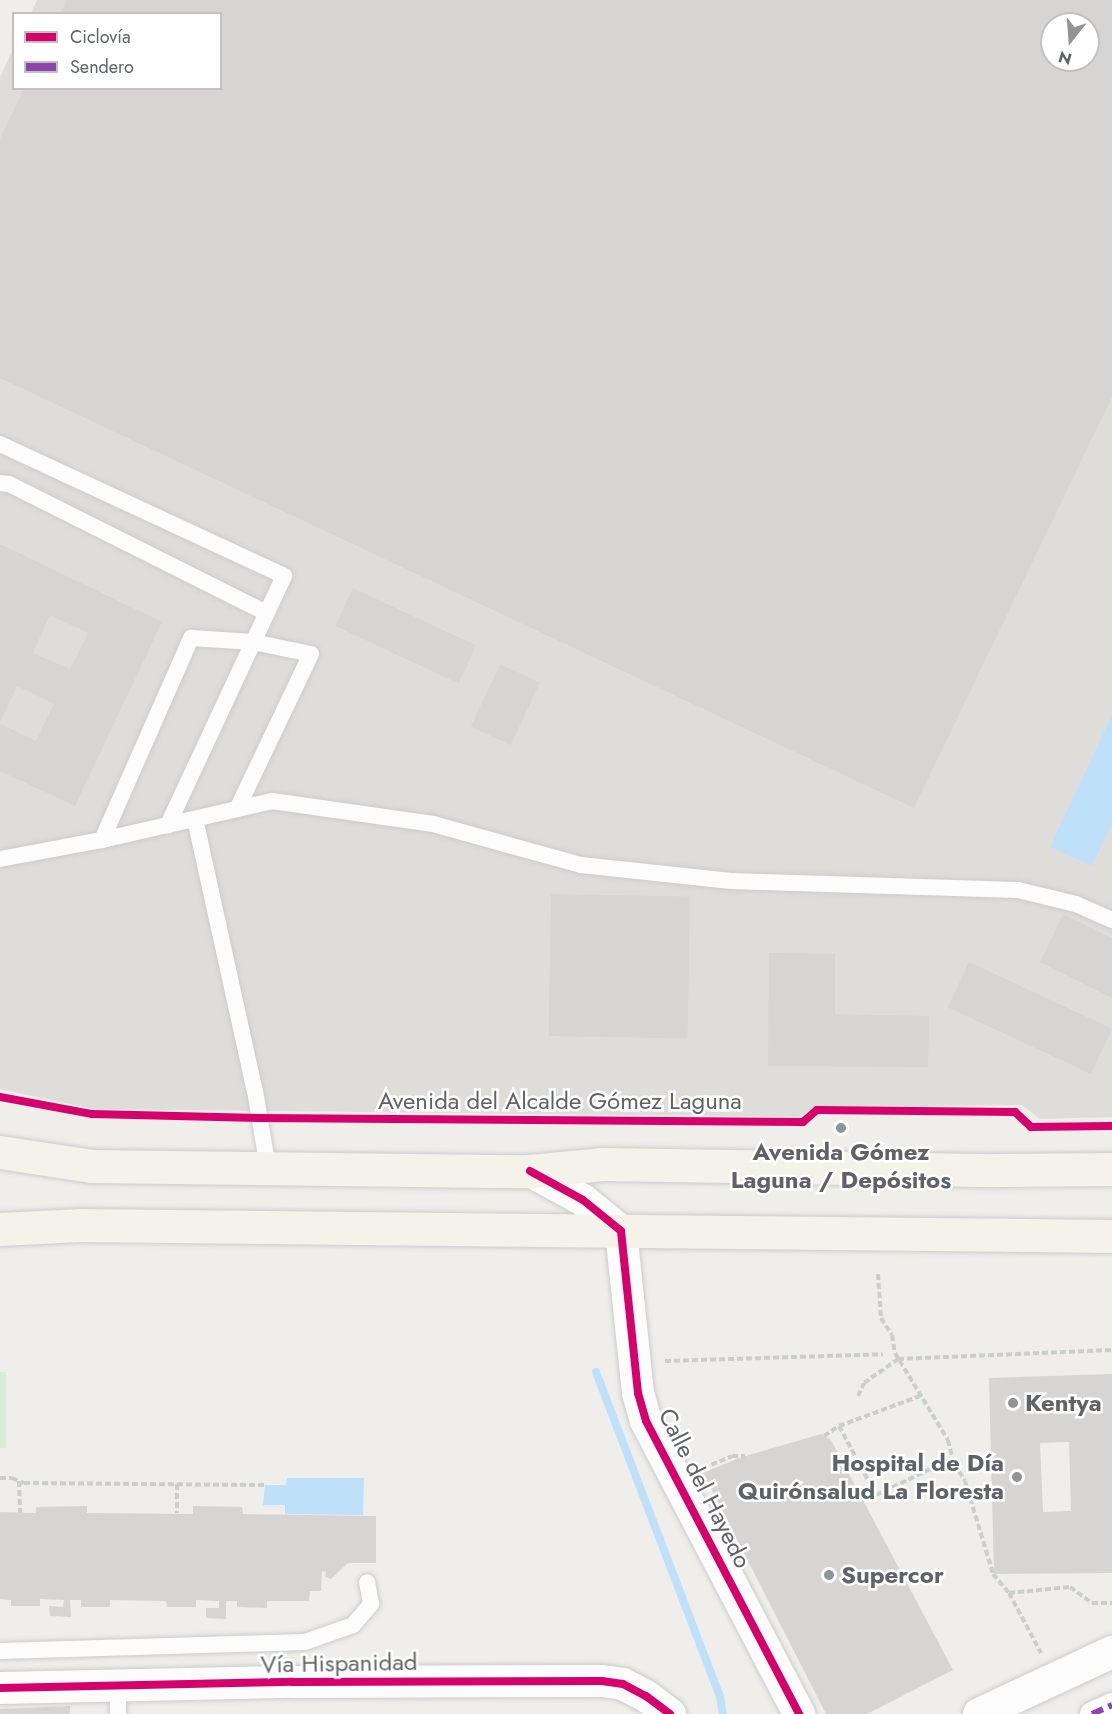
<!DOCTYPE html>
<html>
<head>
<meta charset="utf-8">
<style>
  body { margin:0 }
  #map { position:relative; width:1112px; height:1714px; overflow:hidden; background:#efeeea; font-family:Jost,sans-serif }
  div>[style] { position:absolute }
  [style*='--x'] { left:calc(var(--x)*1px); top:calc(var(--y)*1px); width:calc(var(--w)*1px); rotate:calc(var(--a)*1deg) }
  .industrial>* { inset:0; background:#dfddda }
  .green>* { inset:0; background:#d8ebd6; transform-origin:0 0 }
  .water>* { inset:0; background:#bfe0f9 }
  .stream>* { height:8px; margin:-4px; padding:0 4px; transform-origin:4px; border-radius:4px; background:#bfe0f9 }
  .building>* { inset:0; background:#d6d5d3; transform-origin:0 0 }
  .path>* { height:4px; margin-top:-2px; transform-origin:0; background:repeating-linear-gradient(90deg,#cacfcc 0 6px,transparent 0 9px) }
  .roads { filter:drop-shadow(0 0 2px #cbcccc) drop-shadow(0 0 2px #cbcccc) }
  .service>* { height:16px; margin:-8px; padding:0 8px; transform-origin:8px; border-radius:8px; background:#fdfcfc }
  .pedestrian>* { height:24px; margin:-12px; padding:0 12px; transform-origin:12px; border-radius:12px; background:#fdfcfc }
  .minor>* { height:32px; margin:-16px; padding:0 16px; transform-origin:16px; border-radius:16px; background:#fdfcfc }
  .primary>* { height:33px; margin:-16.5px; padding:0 16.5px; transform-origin:16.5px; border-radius:16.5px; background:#f4f2e9 }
  .quiet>* { height:6px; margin-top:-3px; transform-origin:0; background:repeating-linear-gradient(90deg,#8e44ad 0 12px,transparent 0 18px) }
  .cycleway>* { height:8px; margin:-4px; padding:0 4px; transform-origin:4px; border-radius:4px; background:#d6006c }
  .dots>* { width:16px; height:16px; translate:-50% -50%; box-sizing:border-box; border:3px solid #fff; border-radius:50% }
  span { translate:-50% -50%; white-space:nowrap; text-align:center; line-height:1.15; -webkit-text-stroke:5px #fff; paint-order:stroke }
  .street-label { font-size:24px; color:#5f6368 }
  .poi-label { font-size:24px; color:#5f6368; font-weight:700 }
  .left { translate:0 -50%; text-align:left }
  .right { translate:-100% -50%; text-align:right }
  .legend { position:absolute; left:12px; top:12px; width:210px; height:78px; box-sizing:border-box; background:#fff; border:2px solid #bfc1c3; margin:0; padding:8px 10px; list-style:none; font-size:18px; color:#5f6368 }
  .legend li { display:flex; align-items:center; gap:12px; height:30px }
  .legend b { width:30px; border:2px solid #bfc1c3 }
  .north { position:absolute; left:1040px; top:12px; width:60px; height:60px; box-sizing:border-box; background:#fff; border:2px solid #bfc1c3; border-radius:50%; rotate:197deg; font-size:16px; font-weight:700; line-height:24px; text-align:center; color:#5f6368 }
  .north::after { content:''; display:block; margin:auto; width:21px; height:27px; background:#919496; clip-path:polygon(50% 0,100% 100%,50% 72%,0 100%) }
</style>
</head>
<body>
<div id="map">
  <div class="industrial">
    <i style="clip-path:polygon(evenodd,37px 0,1112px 0,1112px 1117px,1040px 1119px,1022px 1105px,816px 1107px,799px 1117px,92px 1109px,0 1089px,0 77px,13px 49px,14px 88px,220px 88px,220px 14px,31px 13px,37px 0,1052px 24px,1088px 24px,1088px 60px,1052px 60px,1052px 24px)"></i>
  </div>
  <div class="green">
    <i style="left:0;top:1372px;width:6px;height:76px"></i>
  </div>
  <div class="water">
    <i style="clip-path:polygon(1112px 715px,1112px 823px,1092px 866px,1050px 847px)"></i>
    <i style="clip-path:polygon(287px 1478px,364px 1478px,363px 1515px,285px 1514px,285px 1505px,263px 1505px,265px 1485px,286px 1485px)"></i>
  </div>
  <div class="stream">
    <i style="--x:596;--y:1372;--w:347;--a:69.1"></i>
    <i style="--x:720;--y:1696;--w:18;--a:81"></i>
  </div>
  <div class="building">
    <i style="clip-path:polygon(evenodd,67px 0,1112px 0,1112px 397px,914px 808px,0 378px,0 139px,24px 88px,220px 88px,220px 14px,60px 14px,67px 0,1052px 24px,1088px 24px,1088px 60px,1052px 60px,1052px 24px)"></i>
    <i style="clip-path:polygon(evenodd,0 544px,162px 622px,75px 806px,0 771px,0 724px,36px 741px,54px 704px,17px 686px,0 722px,0 544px,50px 615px,88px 633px,70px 669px,33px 653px,50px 615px)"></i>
    <i style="left:353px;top:588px;width:136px;height:42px;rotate:25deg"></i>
    <i style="left:500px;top:664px;width:44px;height:69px;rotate:25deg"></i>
    <i style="left:551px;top:894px;width:139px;height:142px;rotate:1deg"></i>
    <i style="clip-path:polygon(1063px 914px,1112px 938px,1112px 998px,1040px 962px)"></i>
    <i style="clip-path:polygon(769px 953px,835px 954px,835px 1014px,929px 1016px,928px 1067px,768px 1066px)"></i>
    <i style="left:969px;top:962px;width:158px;height:50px;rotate:25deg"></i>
    <i style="clip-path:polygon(evenodd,1112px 1374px,1112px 1573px,994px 1574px,989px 1378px,1112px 1374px,1069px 1442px,1071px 1511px,1043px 1512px,1040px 1443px,1069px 1442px)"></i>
    <i style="clip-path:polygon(821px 1434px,831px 1440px,953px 1670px,867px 1714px,826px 1714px,703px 1473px,739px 1458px)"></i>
    <i style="clip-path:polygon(87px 1506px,87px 1513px,193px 1514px,193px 1506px,242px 1507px,243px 1514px,376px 1516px,376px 1563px,348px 1563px,331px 1579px,325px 1577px,326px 1572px,322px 1571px,321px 1591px,310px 1591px,309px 1601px,267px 1601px,267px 1608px,237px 1607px,237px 1601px,226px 1601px,226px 1619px,206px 1618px,206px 1608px,219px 1608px,219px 1601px,196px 1600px,196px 1607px,167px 1607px,166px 1601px,110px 1600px,110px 1607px,81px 1607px,81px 1600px,70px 1600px,71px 1617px,50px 1616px,49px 1606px,63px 1607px,64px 1600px,40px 1599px,40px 1606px,11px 1606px,11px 1600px,0 1599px,0 1512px,36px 1513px,36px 1507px)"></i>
    <i style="clip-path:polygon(70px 1706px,70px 1714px,0 1714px,0 1709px)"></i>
  </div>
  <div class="path">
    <i style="--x:878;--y:1274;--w:44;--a:86.1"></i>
    <i style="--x:881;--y:1318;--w:20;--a:57"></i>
    <i style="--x:892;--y:1335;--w:18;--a:81"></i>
    <i style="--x:895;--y:1353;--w:102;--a:58.7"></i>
    <i style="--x:948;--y:1440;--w:25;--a:76"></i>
    <i style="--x:954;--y:1464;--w:20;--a:57"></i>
    <i style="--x:965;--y:1481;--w:97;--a:73.2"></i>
    <i style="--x:993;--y:1574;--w:25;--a:50"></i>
    <i style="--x:1009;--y:1593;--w:68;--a:61.9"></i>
    <i style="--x:665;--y:1361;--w:218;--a:-1.8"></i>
    <i style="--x:858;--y:1396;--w:14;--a:-65"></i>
    <i style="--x:864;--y:1383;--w:42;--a:-35.2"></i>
    <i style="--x:898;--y:1359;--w:214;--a:-2.4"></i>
    <i style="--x:839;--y:1426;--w:86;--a:-20.3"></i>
    <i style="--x:824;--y:1436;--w:18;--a:-34"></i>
    <i style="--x:839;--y:1426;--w:78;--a:61.8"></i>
    <i style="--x:876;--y:1495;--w:70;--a:-25.5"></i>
    <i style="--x:939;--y:1465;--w:15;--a:-4"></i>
    <i style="--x:703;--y:1468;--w:31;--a:-22"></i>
    <i style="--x:732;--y:1456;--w:13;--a:0"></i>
    <i style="--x:0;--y:1478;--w:12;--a:0"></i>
    <i style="--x:12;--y:1478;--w:13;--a:23"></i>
    <i style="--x:24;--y:1483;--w:241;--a:0.5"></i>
    <i style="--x:19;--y:1481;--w:32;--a:88"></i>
    <i style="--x:177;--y:1484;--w:29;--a:90"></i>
    <i style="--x:1009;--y:1593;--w:61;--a:-5.6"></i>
    <i style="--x:1070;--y:1587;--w:27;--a:36"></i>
    <i style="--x:1092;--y:1603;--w:20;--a:0"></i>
  </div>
  <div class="roads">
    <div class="service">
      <i style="--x:0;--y:444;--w:313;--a:24.9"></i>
      <i style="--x:284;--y:576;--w:275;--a:115"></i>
      <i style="--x:0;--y:483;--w:9;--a:6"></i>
      <i style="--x:9;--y:484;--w:288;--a:26.6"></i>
      <i style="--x:195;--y:819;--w:279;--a:77.6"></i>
      <i style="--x:255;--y:1091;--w:78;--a:80.4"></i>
      <i style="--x:102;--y:840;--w:221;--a:-66.2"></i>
      <i style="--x:191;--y:638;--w:62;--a:3.7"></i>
      <i style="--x:253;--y:642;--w:59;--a:11.7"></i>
      <i style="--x:311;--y:654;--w:172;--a:115.5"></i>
      <i style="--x:0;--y:859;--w:104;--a:-10.6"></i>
      <i style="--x:102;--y:840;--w:174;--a:-12.9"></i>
      <i style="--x:272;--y:801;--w:163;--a:8.1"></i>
      <i style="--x:433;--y:824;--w:154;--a:15.5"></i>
      <i style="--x:581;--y:865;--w:151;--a:6.1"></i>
      <i style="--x:731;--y:881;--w:287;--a:1.8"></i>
      <i style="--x:1018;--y:890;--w:60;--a:13.6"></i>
      <i style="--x:1076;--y:904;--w:39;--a:24"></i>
      <i style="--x:0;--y:1651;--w:305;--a:-1.7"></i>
      <i style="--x:305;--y:1642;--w:51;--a:-19.5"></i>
      <i style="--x:353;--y:1625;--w:28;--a:-49"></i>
      <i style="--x:371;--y:1604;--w:22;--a:-100"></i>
      <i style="--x:118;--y:1685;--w:29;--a:90"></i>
    </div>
    <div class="pedestrian">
      <i style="--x:1092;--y:1714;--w:22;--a:-24"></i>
    </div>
    <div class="minor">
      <i style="--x:530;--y:1171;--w:60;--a:28.7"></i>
      <i style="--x:583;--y:1200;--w:49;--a:39.2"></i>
      <i style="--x:621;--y:1231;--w:163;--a:84"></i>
      <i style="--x:638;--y:1393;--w:29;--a:74"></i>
      <i style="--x:646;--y:1421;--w:331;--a:62.4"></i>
      <i style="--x:0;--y:1688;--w:293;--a:-1.2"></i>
      <i style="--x:293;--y:1682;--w:309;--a:-0.2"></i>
      <i style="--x:602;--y:1681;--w:21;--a:8"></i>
      <i style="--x:623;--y:1684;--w:26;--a:28"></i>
      <i style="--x:646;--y:1696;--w:30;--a:37"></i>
      <i style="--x:979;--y:1714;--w:147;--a:-25"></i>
    </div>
    <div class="primary">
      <i style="--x:0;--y:1152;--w:92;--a:8.7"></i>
      <i style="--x:91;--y:1166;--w:439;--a:0.7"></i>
      <i style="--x:530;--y:1171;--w:73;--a:-5.5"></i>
      <i style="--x:603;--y:1164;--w:394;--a:0.9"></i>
      <i style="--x:997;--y:1170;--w:115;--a:-0.5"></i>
      <i style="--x:0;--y:1229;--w:80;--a:-2.9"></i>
      <i style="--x:80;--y:1225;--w:1032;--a:0.61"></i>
    </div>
  </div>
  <div class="quiet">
    <i style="--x:1092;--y:1714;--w:22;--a:-24"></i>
  </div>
  <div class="cycleway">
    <i style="--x:0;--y:1097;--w:94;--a:10.5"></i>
    <i style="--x:92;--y:1114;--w:167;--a:1.4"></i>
    <i style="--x:259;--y:1118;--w:544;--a:0.42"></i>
    <i style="--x:803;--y:1122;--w:18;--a:-41"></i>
    <i style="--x:817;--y:1110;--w:198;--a:0.6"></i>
    <i style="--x:1015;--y:1112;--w:22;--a:43"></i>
    <i style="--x:1031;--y:1127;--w:81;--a:-0.7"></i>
    <i style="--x:530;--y:1171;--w:60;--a:28.7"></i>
    <i style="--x:583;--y:1200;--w:49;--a:39.2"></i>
    <i style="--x:621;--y:1231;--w:163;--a:84"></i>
    <i style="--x:638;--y:1393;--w:29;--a:74"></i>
    <i style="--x:646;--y:1421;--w:331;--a:62.4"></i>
    <i style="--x:0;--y:1688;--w:293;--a:-1.2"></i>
    <i style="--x:293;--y:1682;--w:309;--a:-0.2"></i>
    <i style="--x:602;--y:1681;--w:21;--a:8"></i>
    <i style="--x:623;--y:1684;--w:26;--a:28"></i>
    <i style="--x:646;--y:1696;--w:30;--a:37"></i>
  </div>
  <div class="dots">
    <i style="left:841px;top:1128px;background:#919496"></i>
    <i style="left:1013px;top:1403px;background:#919496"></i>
    <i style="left:1017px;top:1477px;background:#919496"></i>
    <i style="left:829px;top:1575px;background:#919496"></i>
  </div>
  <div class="street-label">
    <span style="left:560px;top:1101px">Avenida del Alcalde Gómez Laguna</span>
    <span style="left:705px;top:1488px;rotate:63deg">Calle del Hayedo</span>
    <span style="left:339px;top:1663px;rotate:-1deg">Vía Hispanidad</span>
  </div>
  <div class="poi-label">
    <span style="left:841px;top:1166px">Avenida Gómez<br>Laguna / Depósitos</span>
    <span class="left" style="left:1025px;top:1403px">Kentya</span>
    <span class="right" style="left:1004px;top:1477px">Hospital de Día<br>Quirónsalud La Floresta</span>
    <span class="left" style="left:841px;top:1575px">Supercor</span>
  </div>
  <ul class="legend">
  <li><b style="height:8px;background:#d6006c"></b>Ciclovía</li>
  <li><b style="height:8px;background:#8e44ad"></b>Sendero</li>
  </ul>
  <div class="north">N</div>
</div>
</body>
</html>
